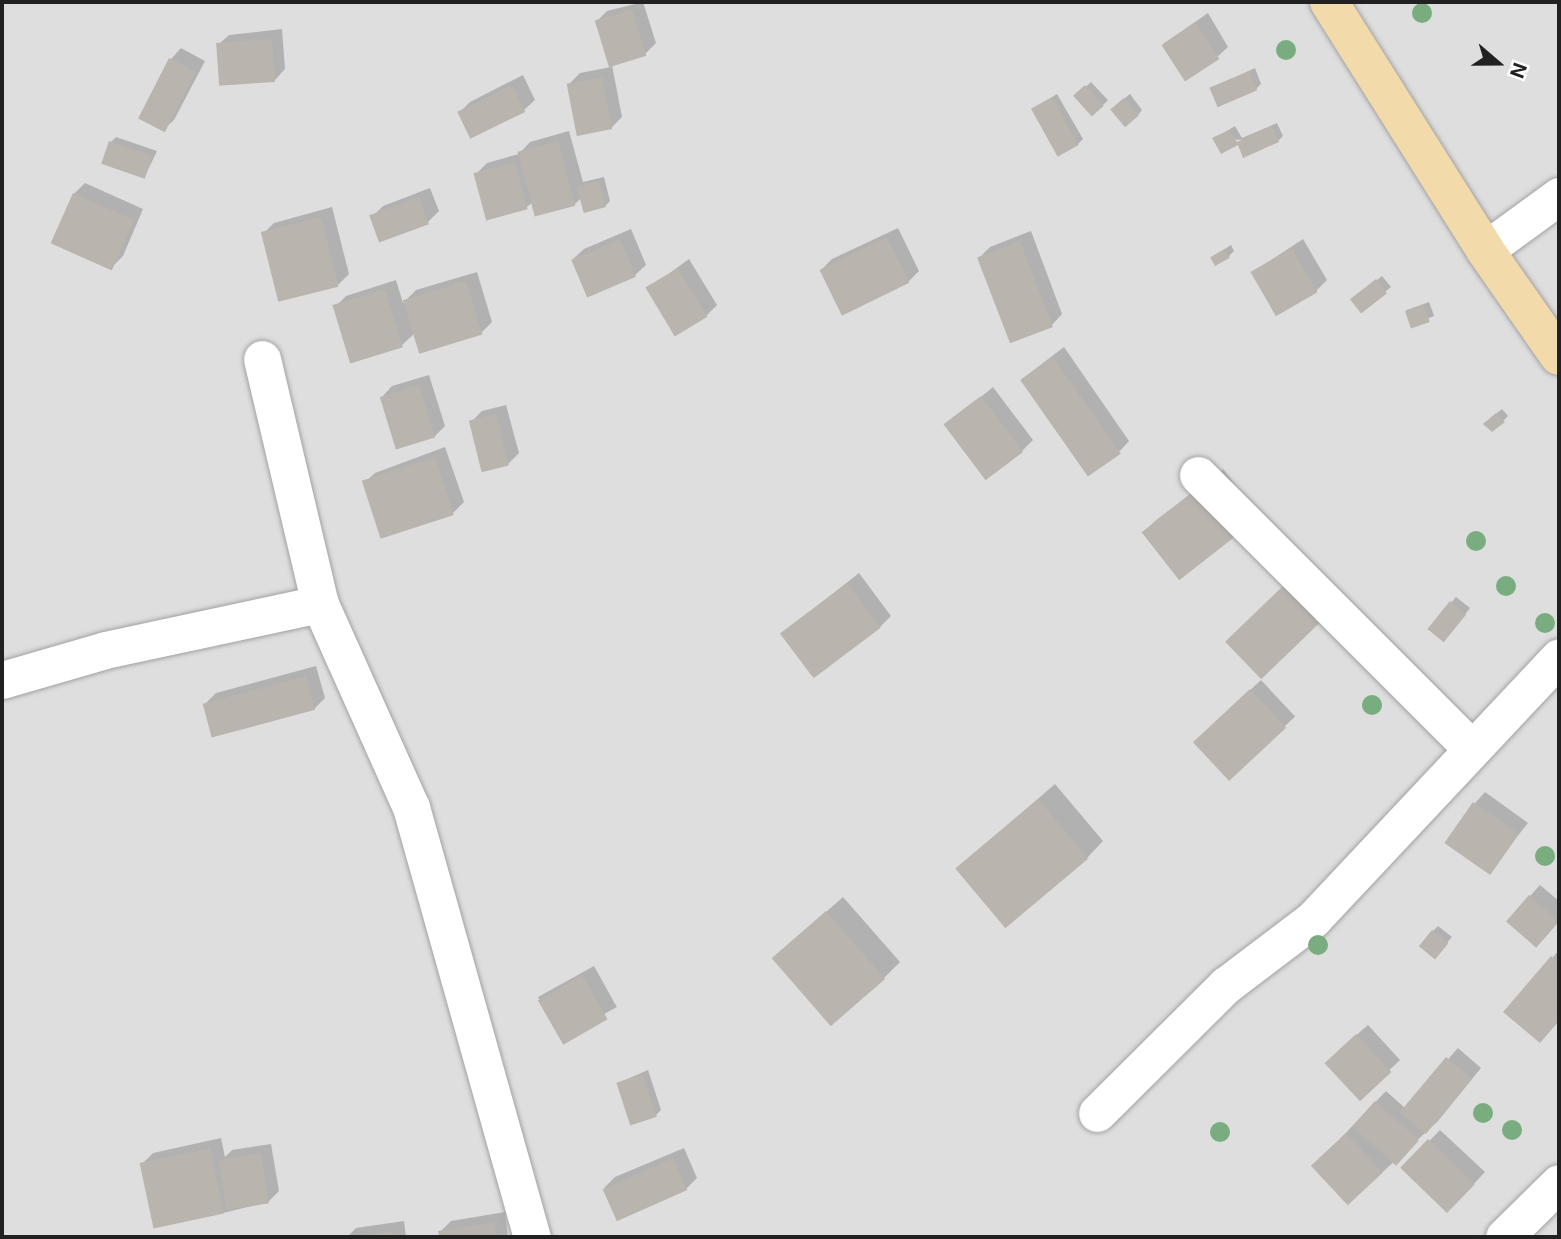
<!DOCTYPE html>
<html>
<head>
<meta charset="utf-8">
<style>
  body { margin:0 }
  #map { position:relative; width:1561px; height:1239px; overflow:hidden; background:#f0eee9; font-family:Inter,sans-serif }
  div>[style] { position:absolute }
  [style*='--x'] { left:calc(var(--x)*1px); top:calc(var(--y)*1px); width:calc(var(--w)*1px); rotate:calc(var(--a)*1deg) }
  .residential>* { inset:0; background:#dfdede; transform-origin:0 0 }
  .shadow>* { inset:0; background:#0003; transform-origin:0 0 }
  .building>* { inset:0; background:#b9b4ae; transform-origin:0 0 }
  .roads { filter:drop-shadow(0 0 2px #a2a2a2) drop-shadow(0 0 2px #a2a2a2) }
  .minor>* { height:37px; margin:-18.5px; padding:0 18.5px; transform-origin:18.5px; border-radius:18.5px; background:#fff }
  .major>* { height:38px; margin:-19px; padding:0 19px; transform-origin:19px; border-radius:19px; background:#f3daab }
  .trees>* { width:20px; height:20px; margin:-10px; border-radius:50%; background:#79ac7e }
  span { translate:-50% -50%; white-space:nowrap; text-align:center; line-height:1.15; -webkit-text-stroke:7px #fff; paint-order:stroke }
  .frame { position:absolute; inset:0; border:4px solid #212121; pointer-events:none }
  .north { position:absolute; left:1463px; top:28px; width:70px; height:70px; -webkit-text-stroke:5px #fff; paint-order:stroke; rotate:110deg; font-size:19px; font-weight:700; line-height:28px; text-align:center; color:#212121 }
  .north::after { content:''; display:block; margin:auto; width:24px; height:32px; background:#212121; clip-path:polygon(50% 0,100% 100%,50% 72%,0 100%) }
</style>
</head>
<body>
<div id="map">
  <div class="residential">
    <i style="left:2px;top:2px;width:1557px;height:1235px"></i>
  </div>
  <div class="shadow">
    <i style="clip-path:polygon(643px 2px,656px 43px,645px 54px,612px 65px,622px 117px,611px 128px,569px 84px,580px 73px,611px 67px,597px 21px,607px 11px)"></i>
    <i style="clip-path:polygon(1208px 13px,1228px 47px,1217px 57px,1163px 44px)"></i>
    <i style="clip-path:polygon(282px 29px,285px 69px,275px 80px,218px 45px,229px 35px)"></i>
    <i style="clip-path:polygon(181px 48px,205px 61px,174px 120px,163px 130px,139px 118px,171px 59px)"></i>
    <i style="clip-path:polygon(1255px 68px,1261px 84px,1256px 89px,1212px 88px)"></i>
    <i style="clip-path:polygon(523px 75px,535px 100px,524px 110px,471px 138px,459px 113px,470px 102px)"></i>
    <i style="left:1091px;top:82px;width:25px;height:21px;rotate:47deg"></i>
    <i style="clip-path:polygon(1057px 94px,1083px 139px,1078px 144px,1033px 109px)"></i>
    <i style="clip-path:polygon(1130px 94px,1142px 110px,1138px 115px,1117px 104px)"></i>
    <i style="clip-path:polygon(1277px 123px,1283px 136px,1278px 141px,1214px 139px,1235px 126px,1242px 138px)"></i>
    <i style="clip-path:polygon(569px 131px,583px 182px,604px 177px,610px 201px,605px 206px,581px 198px,575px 204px,533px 202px,527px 207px,476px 174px,487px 163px,519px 154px,530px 142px)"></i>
    <i style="clip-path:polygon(116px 137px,157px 151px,145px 176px,111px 142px)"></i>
    <i style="clip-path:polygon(85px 183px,143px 209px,123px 256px,112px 267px,74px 194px)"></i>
    <i style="clip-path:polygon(430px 188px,439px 211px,428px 222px,381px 241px,372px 217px,383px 206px)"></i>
    <i style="clip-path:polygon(332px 207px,349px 274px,338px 285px,263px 234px,274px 223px)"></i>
    <i style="clip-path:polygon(898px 228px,919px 271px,908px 282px,821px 270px,832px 259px)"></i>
    <i style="clip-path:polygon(631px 229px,646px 265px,635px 275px,573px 259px,584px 249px)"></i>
    <i style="clip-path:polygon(1031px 231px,1062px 314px,1052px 325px,979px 258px,990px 247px)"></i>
    <i style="clip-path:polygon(1303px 239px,1327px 280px,1316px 291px,1253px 272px)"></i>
    <i style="clip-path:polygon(1231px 245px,1234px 251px,1229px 256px,1212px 257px)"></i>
    <i style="clip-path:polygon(689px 259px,717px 305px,706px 316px,648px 289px)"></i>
    <i style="clip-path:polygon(477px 272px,492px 322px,481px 333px,415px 333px,402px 345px,335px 307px,346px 296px,396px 280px,403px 303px,416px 290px)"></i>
    <i style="clip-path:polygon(1382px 276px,1391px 287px,1361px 311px,1358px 295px)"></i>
    <i style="left:1429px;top:302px;width:15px;height:25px;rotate:70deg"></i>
    <i style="clip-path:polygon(1064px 347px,1129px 441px,1119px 452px,1022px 379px)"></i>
    <i style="clip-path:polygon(429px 375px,445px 426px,434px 437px,382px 397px,392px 386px)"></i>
    <i style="clip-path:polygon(993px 387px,1033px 440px,1022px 451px,947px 425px)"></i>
    <i style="clip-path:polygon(506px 405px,519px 453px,508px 464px,471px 422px,482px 411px)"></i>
    <i style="clip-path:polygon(1502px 409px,1508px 416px,1503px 421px,1490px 419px)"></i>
    <i style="clip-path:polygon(445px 447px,464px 502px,453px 513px,364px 483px,375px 473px)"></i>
    <i style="clip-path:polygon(1223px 469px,1257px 514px,1144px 532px,1155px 521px)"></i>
    <i style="clip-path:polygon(859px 573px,891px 616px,880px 627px,782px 634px)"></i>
    <i style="clip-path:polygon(1456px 597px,1470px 608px,1449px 635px,1430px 628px)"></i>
    <i style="clip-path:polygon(316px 666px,325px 698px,314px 709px,205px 704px,216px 693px)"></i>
    <i style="left:1261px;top:680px;width:50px;height:91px;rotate:47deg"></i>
    <i style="clip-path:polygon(1055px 784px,1103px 841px,1087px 858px,958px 868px)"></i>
    <i style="clip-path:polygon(1485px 792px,1528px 823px,1488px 873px,1475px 803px)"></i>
    <i style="clip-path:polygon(1540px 885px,1559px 901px,1559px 921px,1547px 935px,1530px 896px)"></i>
    <i style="clip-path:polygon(843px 897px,900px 962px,884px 978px,792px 942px)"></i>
    <i style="clip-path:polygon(1438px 926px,1452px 937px,1439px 952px,1433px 931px)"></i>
    <i style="clip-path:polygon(1559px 950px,1559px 1020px,1550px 1030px,1506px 1012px)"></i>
    <i style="left:594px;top:966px;width:47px;height:64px;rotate:61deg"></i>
    <i style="clip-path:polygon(1368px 1025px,1400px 1060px,1359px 1099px,1337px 1052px)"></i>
    <i style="clip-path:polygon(1458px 1048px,1481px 1068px,1438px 1121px,1349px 1203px,1314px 1166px,1386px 1091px,1405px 1108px)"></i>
    <i style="clip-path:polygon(648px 1070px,661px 1110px,656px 1115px,618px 1083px)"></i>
    <i style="clip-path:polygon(1440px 1130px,1485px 1172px,1459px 1200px,1403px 1168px)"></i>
    <i style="clip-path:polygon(221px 1138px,225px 1157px,232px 1150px,271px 1144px,279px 1191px,268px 1202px,223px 1213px,142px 1164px,153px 1153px)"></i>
    <i style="clip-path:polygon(684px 1148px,697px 1178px,686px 1189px,604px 1188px,615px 1177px)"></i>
    <i style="clip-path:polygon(505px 1212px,508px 1237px,441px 1237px,440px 1232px,451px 1221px)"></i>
    <i style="clip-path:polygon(404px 1221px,406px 1237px,347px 1237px,356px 1228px)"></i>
  </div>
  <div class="building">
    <i style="left:632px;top:9px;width:49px;height:39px;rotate:73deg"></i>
    <i style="left:1196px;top:23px;width:43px;height:41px;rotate:57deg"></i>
    <i style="left:272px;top:39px;width:43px;height:56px;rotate:86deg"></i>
    <i style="left:169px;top:58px;width:30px;height:68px;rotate:27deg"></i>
    <i style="left:1249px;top:71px;width:21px;height:43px;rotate:67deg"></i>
    <i style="left:602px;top:77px;width:53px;height:36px;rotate:79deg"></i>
    <i style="left:512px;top:85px;width:30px;height:61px;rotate:64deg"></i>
    <i style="left:1085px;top:85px;width:28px;height:16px;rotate:48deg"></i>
    <i style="left:1052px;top:97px;width:55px;height:24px;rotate:61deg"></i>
    <i style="left:1124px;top:98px;width:23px;height:18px;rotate:50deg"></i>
    <i style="clip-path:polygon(1272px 126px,1279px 142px,1243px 158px,1238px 145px,1221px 154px,1212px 138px,1229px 130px,1237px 142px)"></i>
    <i style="left:109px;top:141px;width:46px;height:24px;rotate:19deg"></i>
    <i style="left:558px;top:141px;width:67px;height:42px;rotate:75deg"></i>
    <i style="left:515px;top:162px;width:49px;height:43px;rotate:75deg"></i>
    <i style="left:599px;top:181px;width:27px;height:23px;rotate:75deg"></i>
    <i style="left:73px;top:193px;width:67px;height:55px;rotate:24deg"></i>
    <i style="left:419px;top:197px;width:29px;height:53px;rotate:70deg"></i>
    <i style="left:321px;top:217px;width:72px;height:62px;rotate:76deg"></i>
    <i style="left:887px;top:237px;width:51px;height:75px;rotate:64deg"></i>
    <i style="left:620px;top:239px;width:41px;height:53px;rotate:67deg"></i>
    <i style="left:1020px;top:241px;width:92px;height:46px;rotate:69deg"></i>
    <i style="left:1292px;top:248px;width:51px;height:48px;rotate:60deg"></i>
    <i style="left:1225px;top:249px;width:10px;height:17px;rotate:61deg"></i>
    <i style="left:678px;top:268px;width:57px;height:38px;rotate:59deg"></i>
    <i style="left:1376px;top:279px;width:18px;height:33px;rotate:52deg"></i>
    <i style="left:466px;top:281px;width:56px;height:66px;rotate:73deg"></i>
    <i style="left:385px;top:289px;width:61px;height:55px;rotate:73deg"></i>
    <i style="left:1424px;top:305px;width:18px;height:20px;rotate:71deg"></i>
    <i style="left:1053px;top:357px;width:118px;height:40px;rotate:55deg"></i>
    <i style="left:419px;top:385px;width:55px;height:41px;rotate:73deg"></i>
    <i style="left:981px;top:396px;width:70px;height:47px;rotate:53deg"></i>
    <i style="clip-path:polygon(1496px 413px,1505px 422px,1492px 432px,1483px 424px)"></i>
    <i style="left:496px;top:414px;width:53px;height:28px;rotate:76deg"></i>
    <i style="left:435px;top:457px;width:61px;height:77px;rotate:72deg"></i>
    <i style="left:1211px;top:478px;width:61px;height:88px;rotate:52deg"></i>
    <i style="left:1287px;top:582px;width:52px;height:86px;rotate:46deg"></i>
    <i style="left:847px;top:583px;width:56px;height:84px;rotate:53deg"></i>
    <i style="left:1450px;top:601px;width:21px;height:36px;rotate:39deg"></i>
    <i style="left:306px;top:676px;width:35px;height:107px;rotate:75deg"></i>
    <i style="left:1250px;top:689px;width:53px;height:78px;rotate:47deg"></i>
    <i style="left:1038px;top:799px;width:78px;height:108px;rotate:50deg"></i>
    <i style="left:1473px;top:802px;width:56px;height:50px;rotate:35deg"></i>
    <i style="left:1529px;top:895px;width:40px;height:35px;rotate:41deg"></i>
    <i style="left:826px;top:911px;width:90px;height:72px;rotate:49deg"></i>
    <i style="left:1432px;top:930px;width:21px;height:21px;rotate:39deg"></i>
    <i style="clip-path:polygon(1551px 956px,1559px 963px,1559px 1021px,1540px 1043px,1503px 1012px)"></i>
    <i style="left:582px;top:975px;width:51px;height:51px;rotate:60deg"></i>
    <i style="left:1356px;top:1034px;width:52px;height:43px;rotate:47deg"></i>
    <i style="left:1446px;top:1057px;width:34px;height:72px;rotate:40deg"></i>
    <i style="left:643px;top:1074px;width:45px;height:28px;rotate:72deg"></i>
    <i style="left:1375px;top:1101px;width:59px;height:34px;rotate:42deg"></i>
    <i style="left:1346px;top:1133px;width:54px;height:48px;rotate:47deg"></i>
    <i style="left:1428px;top:1139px;width:65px;height:40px;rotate:44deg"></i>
    <i style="left:210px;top:1148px;width:67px;height:72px;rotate:78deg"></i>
    <i style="left:261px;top:1153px;width:51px;height:43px;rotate:81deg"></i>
    <i style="left:673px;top:1158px;width:35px;height:77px;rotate:66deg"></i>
    <i style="clip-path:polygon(494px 1222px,497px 1237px,439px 1237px,438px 1231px)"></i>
    <i style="clip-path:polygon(393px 1231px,394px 1237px,362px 1237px,362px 1236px)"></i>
  </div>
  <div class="roads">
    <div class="minor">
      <i style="--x:1485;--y:250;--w:92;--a:-36.1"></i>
      <i style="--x:262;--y:359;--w:252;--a:76.7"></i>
      <i style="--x:320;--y:604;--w:222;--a:65.9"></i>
      <i style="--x:411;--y:807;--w:447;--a:74.3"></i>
      <i style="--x:1198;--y:475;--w:385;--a:45"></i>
      <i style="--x:2;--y:680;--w:107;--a:-16.2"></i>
      <i style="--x:105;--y:650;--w:220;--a:-12.1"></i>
      <i style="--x:1097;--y:1113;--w:182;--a:-44.8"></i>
      <i style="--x:1226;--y:985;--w:109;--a:-37.2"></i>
      <i style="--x:1313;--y:919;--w:359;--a:-46.8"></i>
      <i style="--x:1504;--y:1237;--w:77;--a:-44.5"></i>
    </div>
    <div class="major">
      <i style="--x:1329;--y:2;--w:293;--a:57.8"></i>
      <i style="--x:1485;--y:250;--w:129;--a:55.1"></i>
    </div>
  </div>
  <div class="trees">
    <i style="left:1422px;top:13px"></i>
    <i style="left:1286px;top:50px"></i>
    <i style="left:1476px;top:541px"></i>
    <i style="left:1506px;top:586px"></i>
    <i style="left:1545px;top:623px"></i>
    <i style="left:1372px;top:705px"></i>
    <i style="left:1545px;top:856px"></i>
    <i style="left:1318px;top:945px"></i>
    <i style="left:1483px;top:1113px"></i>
    <i style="left:1512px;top:1130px"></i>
    <i style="left:1220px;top:1132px"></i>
  </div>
  <div class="frame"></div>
  <div class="north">N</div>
</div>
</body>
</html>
